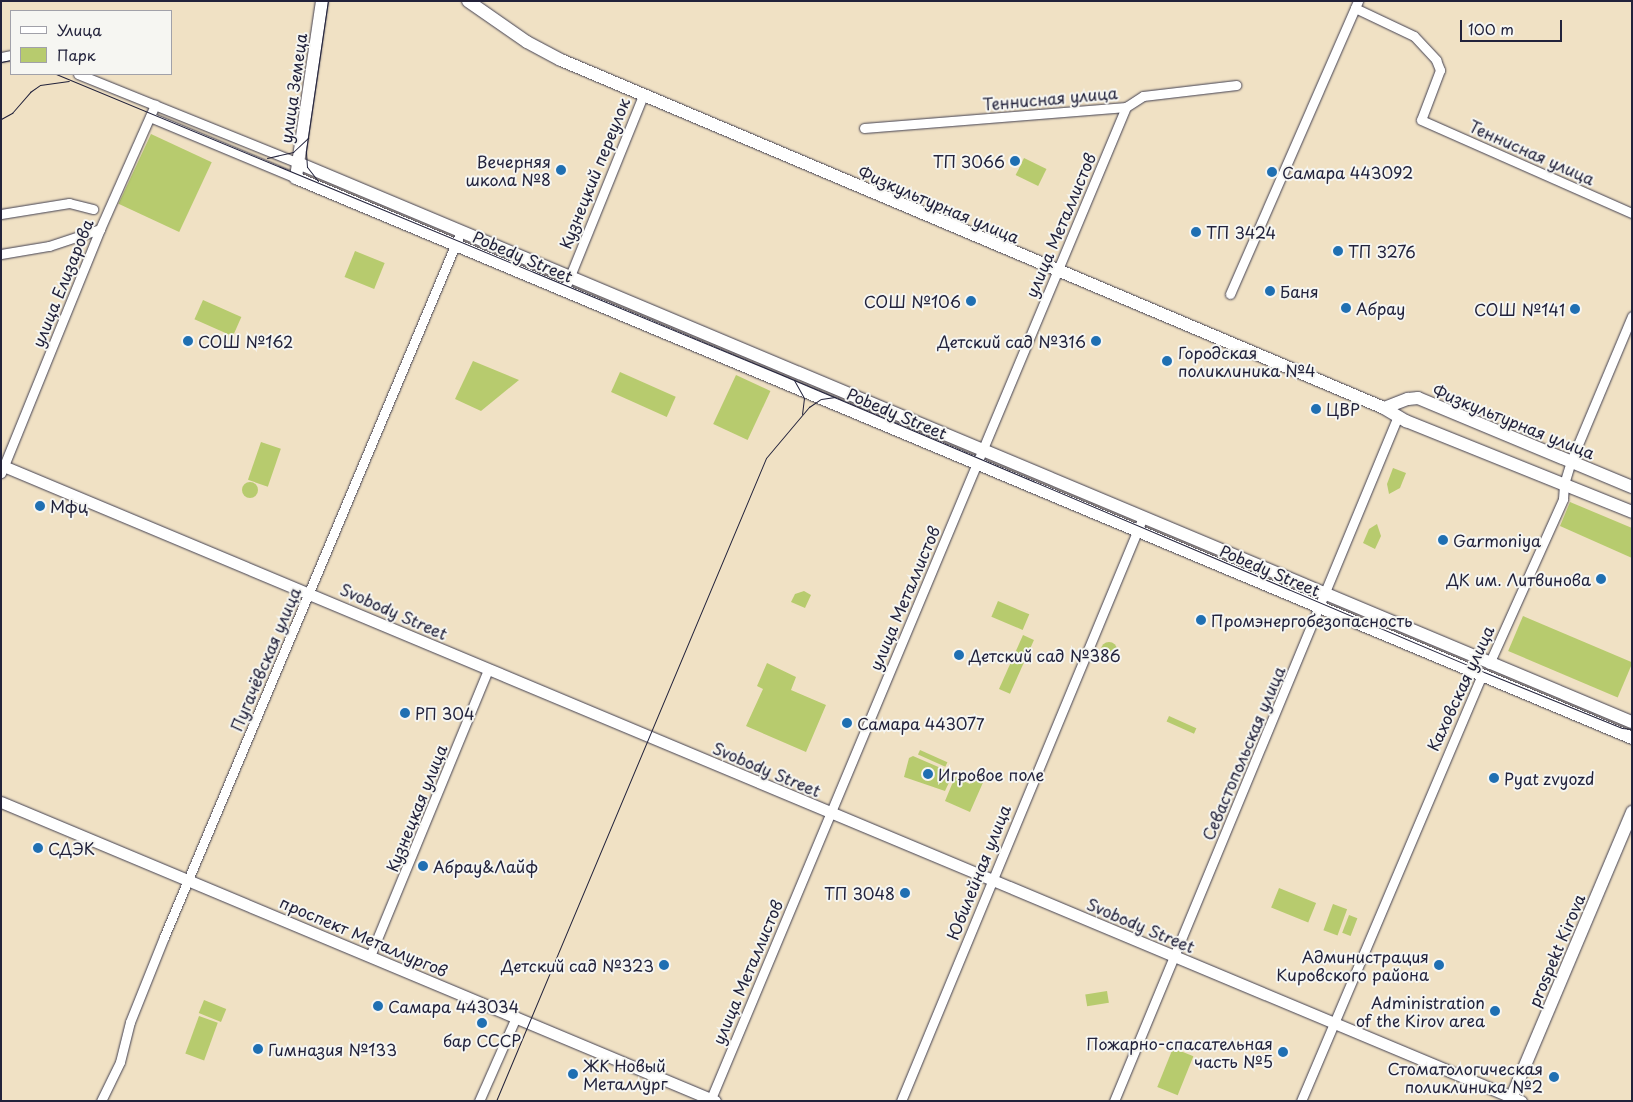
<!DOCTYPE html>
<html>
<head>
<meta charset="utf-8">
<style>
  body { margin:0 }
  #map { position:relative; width:1633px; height:1102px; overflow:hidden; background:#f0e1c4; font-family:"Playpen Sans",sans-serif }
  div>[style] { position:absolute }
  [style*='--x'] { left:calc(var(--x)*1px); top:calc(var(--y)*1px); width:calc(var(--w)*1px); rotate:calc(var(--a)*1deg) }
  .green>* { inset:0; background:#b7cb6e; transform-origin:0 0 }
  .round { border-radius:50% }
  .roads { filter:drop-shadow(0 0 1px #413f50) drop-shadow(0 0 1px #413f50) }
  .street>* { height:9px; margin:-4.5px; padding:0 4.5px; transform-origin:4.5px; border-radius:4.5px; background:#fff }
  .secondary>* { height:11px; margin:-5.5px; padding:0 5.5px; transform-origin:5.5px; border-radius:5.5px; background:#fff }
  .primary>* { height:12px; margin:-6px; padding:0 6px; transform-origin:6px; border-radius:6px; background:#fff }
  .tram>* { height:1px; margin:-0.5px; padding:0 0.5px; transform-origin:0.5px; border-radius:0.5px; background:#22223b }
  .dots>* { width:14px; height:14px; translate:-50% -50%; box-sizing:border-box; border:2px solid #f6f6f2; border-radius:50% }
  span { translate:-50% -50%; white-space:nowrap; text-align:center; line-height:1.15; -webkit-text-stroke:4px #f6f6f2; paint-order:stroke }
  .street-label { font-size:16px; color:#22223b }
  .poi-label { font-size:16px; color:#22223b }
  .right { translate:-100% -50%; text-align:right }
  .left { translate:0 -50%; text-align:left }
  .frame { position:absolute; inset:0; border:2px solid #22223b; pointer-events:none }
  .legend { position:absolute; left:10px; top:10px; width:162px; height:65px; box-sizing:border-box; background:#f6f6f2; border:1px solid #a1a1a9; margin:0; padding:6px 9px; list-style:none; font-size:15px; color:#22223b }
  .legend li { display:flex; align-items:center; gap:10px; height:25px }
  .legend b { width:25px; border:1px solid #a1a1a9 }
  .scale { position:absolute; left:1460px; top:20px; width:102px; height:22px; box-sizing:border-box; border:2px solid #22223b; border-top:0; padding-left:6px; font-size:15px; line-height:18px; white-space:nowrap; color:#22223b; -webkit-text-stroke:4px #f6f6f2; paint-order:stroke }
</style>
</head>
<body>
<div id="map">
  <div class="green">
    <i style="left:151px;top:134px;width:67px;height:77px;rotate:25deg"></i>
    <i style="left:1024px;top:158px;width:25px;height:19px;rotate:26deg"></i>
    <i style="left:355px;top:251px;width:32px;height:28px;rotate:22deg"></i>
    <i style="left:203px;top:300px;width:42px;height:21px;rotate:24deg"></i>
    <i style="clip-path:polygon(473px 361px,519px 380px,481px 411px,455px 399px)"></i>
    <i style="left:620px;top:372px;width:61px;height:22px;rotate:24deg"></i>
    <i style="left:736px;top:375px;width:38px;height:54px;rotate:25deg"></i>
    <i style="left:261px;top:442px;width:21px;height:40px;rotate:19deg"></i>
    <i style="clip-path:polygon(1393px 468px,1406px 473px,1400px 488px,1389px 494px,1387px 484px)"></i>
    <i class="round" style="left:242px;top:482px;width:16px;height:16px"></i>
    <i style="clip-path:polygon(1570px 502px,1632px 528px,1632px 558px,1560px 526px)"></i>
    <i style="clip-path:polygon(1377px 524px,1381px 536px,1375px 549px,1363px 543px,1369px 529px)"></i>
    <i style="clip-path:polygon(804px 591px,811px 595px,805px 608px,791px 602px,795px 594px)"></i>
    <i style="left:998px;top:601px;width:34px;height:17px;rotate:23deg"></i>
    <i style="left:1523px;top:616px;width:119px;height:38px;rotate:23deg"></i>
    <i style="left:1023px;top:635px;width:12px;height:59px;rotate:24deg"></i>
    <i class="round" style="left:1101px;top:642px;width:16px;height:16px"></i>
    <i style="clip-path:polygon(767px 663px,796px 677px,791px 690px,826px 705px,806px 752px,746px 726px,763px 689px,757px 686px)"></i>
    <i style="left:1169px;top:716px;width:30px;height:6px;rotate:24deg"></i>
    <i style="left:920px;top:750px;width:30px;height:5px;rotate:24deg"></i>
    <i style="clip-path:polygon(913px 756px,950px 772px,952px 776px,945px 791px,904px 777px,909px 758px)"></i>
    <i style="clip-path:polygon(975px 774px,985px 778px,970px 812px,945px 801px,955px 777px,970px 784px)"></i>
    <i style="left:1279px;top:888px;width:40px;height:21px;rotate:22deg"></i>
    <i style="left:1333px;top:904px;width:15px;height:28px;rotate:20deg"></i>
    <i style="left:1349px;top:915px;width:9px;height:19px;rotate:21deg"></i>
    <i style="left:1107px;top:991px;width:12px;height:22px;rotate:81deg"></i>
    <i style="left:204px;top:1000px;width:24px;height:14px;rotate:22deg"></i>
    <i style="left:199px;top:1016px;width:20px;height:40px;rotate:20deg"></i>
    <i style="left:1173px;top:1048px;width:22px;height:42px;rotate:22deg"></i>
  </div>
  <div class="roads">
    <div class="street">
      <i style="--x:1355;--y:8;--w:65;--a:25.4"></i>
      <i style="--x:1414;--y:36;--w:33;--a:47"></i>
      <i style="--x:1436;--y:60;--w:11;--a:68"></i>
      <i style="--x:1440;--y:70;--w:53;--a:110.8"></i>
      <i style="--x:1421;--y:120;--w:231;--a:23.8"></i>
      <i style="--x:1;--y:57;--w:10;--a:-11"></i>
      <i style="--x:78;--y:74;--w:237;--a:22"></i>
      <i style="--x:150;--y:117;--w:158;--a:22.7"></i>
      <i style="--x:864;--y:128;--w:263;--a:-4.6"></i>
      <i style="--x:1126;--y:107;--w:20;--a:-33"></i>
      <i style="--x:1143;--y:96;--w:94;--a:-6.7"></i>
      <i style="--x:1;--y:214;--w:69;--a:-9.2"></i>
      <i style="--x:69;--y:203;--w:25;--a:14"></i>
      <i style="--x:1;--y:254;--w:49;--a:-9.5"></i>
      <i style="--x:49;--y:246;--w:54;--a:-18.4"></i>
      <i style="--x:564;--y:291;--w:211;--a:-68"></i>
      <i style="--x:1230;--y:294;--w:320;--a:-66.4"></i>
      <i style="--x:1;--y:473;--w:263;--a:-67.9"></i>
      <i style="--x:100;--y:229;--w:136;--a:-66.1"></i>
      <i style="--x:1489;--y:664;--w:181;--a:-65.8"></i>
      <i style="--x:1563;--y:499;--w:15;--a:-86"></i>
      <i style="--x:1564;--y:484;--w:24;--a:-73"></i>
      <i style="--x:1571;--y:461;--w:157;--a:-67.2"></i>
      <i style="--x:370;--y:956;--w:309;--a:-67.6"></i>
      <i style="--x:101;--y:1101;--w:43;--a:-64"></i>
      <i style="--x:120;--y:1062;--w:41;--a:-76"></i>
      <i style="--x:130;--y:1022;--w:92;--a:-68.2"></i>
      <i style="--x:164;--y:937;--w:766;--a:-67.18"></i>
      <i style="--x:479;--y:1101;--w:92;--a:-66.2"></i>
      <i style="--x:710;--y:1101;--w:1078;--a:-67.29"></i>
      <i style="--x:901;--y:1101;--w:632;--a:-67.49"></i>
      <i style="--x:1114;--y:1101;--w:742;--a:-67.48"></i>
      <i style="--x:1301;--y:1101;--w:462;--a:-67"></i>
    </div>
    <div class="secondary">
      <i style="--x:1;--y:465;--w:1648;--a:22.71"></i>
      <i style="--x:1;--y:802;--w:774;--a:22.72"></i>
    </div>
    <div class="primary">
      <i style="--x:322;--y:1;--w:179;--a:98.4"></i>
      <i style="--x:296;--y:178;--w:1449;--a:22.74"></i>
      <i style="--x:468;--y:1;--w:72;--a:34.8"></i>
      <i style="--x:527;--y:42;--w:38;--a:28"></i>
      <i style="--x:561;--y:60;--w:894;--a:22.92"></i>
      <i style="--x:1384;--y:408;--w:26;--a:31"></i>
      <i style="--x:1406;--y:421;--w:244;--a:21.9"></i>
      <i style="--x:298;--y:163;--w:1446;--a:22.74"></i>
      <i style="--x:1384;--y:408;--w:26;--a:-21"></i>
      <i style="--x:1408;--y:399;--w:10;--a:-6"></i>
      <i style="--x:1418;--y:398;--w:232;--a:22.6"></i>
      <i style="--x:1510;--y:1101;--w:314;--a:-67.1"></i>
    </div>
  </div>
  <div class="tram">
    <i style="--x:1;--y:62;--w:10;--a:-11"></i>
    <i style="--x:56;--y:74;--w:786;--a:22.52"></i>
    <i style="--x:782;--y:375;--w:762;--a:22.93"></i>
    <i style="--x:1484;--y:672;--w:149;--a:22.1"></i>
    <i style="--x:1622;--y:728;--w:10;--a:6"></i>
    <i style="--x:1;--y:119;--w:13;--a:-29"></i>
    <i style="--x:12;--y:113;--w:28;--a:-49"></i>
    <i style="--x:30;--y:92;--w:12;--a:-35"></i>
    <i style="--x:40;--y:85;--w:29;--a:-8"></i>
    <i style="--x:267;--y:158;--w:27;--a:-13"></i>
    <i style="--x:293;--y:152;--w:21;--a:-43"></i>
    <i style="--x:318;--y:181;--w:18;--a:-128"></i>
    <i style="--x:307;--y:167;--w:16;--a:-94"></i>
    <i style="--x:306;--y:151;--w:152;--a:-81.7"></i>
    <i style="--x:794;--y:380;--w:21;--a:61"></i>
    <i style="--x:804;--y:398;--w:16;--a:97"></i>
    <i style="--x:496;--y:1101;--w:697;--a:-67.22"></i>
    <i style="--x:766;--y:458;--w:67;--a:-49.9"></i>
    <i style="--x:809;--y:407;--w:14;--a:-34"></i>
    <i style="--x:821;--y:399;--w:14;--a:-8"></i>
  </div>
  <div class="dots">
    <i style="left:1015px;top:161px;background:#1f6fb2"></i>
    <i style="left:561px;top:170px;background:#1f6fb2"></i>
    <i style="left:1272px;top:172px;background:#1f6fb2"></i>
    <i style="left:1196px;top:232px;background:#1f6fb2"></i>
    <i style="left:1338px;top:251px;background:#1f6fb2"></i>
    <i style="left:1270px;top:291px;background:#1f6fb2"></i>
    <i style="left:971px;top:301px;background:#1f6fb2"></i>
    <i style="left:1346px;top:308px;background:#1f6fb2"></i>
    <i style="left:1575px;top:309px;background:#1f6fb2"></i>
    <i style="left:188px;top:341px;background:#1f6fb2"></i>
    <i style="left:1096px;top:341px;background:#1f6fb2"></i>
    <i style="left:1167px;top:361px;background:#1f6fb2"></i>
    <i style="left:1316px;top:409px;background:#1f6fb2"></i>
    <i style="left:40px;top:506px;background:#1f6fb2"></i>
    <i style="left:1443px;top:540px;background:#1f6fb2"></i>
    <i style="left:1601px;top:579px;background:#1f6fb2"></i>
    <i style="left:1201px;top:620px;background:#1f6fb2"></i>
    <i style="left:959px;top:655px;background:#1f6fb2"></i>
    <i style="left:405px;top:713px;background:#1f6fb2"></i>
    <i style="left:847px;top:723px;background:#1f6fb2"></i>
    <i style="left:928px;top:774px;background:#1f6fb2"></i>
    <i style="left:1494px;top:778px;background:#1f6fb2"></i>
    <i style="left:38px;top:848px;background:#1f6fb2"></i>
    <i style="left:423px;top:866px;background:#1f6fb2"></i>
    <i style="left:905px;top:893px;background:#1f6fb2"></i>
    <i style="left:664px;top:965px;background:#1f6fb2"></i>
    <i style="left:1439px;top:965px;background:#1f6fb2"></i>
    <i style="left:378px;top:1006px;background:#1f6fb2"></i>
    <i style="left:1495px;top:1011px;background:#1f6fb2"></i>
    <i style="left:482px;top:1023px;background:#1f6fb2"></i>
    <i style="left:258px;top:1049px;background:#1f6fb2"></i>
    <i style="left:1283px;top:1052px;background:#1f6fb2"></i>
    <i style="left:573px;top:1074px;background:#1f6fb2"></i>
    <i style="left:1554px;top:1077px;background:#1f6fb2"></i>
  </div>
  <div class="street-label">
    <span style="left:293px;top:88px;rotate:-82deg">улица Земеца</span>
    <span style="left:1050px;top:98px;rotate:-5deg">Теннисная улица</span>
    <span style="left:1532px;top:152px;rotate:24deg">Теннисная улица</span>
    <span style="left:594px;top:173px;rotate:-68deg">Кузнецкий переулок</span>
    <span style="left:939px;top:204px;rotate:23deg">Физкультурная улица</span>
    <span style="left:1060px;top:225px;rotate:-67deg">улица Металлистов</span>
    <span style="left:523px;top:256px;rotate:23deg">Pobedy Street</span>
    <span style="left:62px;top:283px;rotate:-68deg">улица Елизарова</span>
    <span style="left:897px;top:413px;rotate:23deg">Pobedy Street</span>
    <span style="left:1514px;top:421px;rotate:22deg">Физкультурная улица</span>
    <span style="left:1270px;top:570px;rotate:23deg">Pobedy Street</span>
    <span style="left:904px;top:598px;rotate:-67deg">улица Металлистов</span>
    <span style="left:394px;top:611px;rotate:24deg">Svobody Street</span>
    <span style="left:265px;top:659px;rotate:-67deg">Пугачёвская улица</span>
    <span style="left:1460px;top:688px;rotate:-65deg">Каховская улица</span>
    <span style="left:1243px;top:753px;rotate:-67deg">Севастопольская улица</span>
    <span style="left:767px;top:769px;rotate:23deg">Svobody Street</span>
    <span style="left:416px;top:808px;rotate:-68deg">Кузнецкая улица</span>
    <span style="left:978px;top:872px;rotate:-68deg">Юбилейная улица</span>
    <span style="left:1141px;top:925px;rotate:23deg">Svobody Street</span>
    <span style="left:364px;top:936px;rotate:23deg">проспект Металлургов</span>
    <span style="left:1556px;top:950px;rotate:-67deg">prospekt Kirova</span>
    <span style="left:747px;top:972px;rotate:-67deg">улица Металлистов</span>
  </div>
  <div class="poi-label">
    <span class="right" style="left:551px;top:170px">Вечерняя<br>школа №8</span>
    <span class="right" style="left:1005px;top:161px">ТП 3066</span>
    <span class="left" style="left:1282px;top:172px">Самара 443092</span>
    <span class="left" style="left:1206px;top:232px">ТП 3424</span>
    <span class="left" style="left:1348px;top:251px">ТП 3276</span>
    <span class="left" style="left:1280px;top:291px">Баня</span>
    <span class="right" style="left:961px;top:301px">СОШ №106</span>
    <span class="left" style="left:1356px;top:308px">Абрау</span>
    <span class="right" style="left:1565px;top:309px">СОШ №141</span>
    <span class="left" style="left:198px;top:341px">СОШ №162</span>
    <span class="right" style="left:1086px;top:341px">Детский сад №316</span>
    <span class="left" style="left:1178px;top:361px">Городская<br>поликлиника №4</span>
    <span class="left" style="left:1326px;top:409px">ЦВР</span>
    <span class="left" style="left:50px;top:506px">Мфц</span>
    <span class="left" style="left:1453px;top:540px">Garmoniya</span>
    <span class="right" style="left:1591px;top:579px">ДК им. Литвинова</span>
    <span class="left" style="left:1211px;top:620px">Промэнергобезопасность</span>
    <span class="left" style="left:969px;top:655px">Детский сад №386</span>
    <span class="left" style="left:415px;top:713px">РП 304</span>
    <span class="left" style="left:857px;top:723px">Самара 443077</span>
    <span class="left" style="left:938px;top:774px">Игровое поле</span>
    <span class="left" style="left:1504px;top:778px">Pyat zvyozd</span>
    <span class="left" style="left:48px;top:848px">СДЭК</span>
    <span class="left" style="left:433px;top:866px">Абрау&amp;Лайф</span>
    <span class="right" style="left:895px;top:893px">ТП 3048</span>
    <span class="right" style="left:1429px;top:965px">Администрация<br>Кировского района</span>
    <span class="right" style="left:654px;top:965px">Детский сад №323</span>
    <span class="right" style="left:1485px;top:1011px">Administration<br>of the Kirov area</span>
    <span class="left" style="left:388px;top:1006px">Самара 443034</span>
    <span style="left:482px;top:1040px">бар СССР</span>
    <span class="right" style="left:1273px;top:1052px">Пожарно-спасательная<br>часть №5</span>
    <span class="left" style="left:268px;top:1049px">Гимназия №133</span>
    <span class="left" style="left:583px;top:1074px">ЖК Новый<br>Металлург</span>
    <span class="right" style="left:1543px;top:1077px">Стоматологическая<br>поликлиника №2</span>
  </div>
  <div class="frame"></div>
  <ul class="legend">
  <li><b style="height:6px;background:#fff"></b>Улица</li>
  <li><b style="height:14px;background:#b7cb6e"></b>Парк</li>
  </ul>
  <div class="scale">100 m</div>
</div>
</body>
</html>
